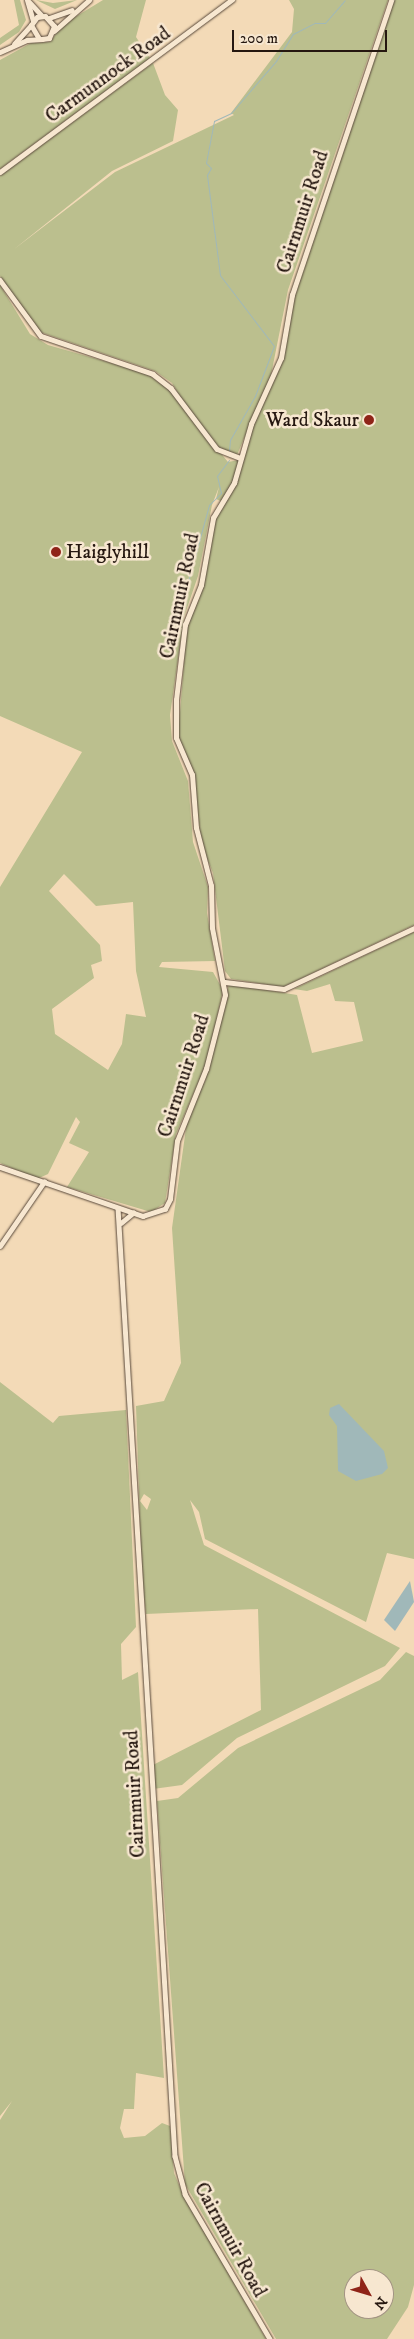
<!DOCTYPE html>
<html>
<head>
<meta charset="utf-8">
<style>
  body { margin:0 }
  #map { position:relative; width:414px; height:2339px; overflow:hidden; background:#f3dab7; font-family:"IM FELL DW Pica",serif }
  div>[style] { position:absolute }
  [style*='--x'] { left:calc(var(--x)*1px); top:calc(var(--y)*1px); width:calc(var(--w)*1px); rotate:calc(var(--a)*1deg) }
  .green>* { inset:0; background:#bbbf8e }
  .water>* { inset:0; background:#a0b8b9 }
  .stream>* { height:1px; margin:-0.5px; padding:0 0.5px; transform-origin:0.5px; border-radius:0.5px; background:#a0b8b9 }
  .roads { filter:drop-shadow(0 0 1px #58483a) drop-shadow(0 0 1px #58483a) }
  .minor>* { height:4.5px; margin:-2.25px; padding:0 2.25px; transform-origin:2.25px; border-radius:2.25px; background:#f7e7d0 }
  .tertiary>* { height:5px; margin:-2.5px; padding:0 2.5px; transform-origin:2.5px; border-radius:2.5px; background:#f7e7d0 }
  .dots>* { width:14px; height:14px; translate:-50% -50%; box-sizing:border-box; border:2px solid #f7e7d0; border-radius:50% }
  span { translate:-50% -50%; white-space:nowrap; text-align:center; line-height:1.15; -webkit-text-stroke:5px #f7e7d0; paint-order:stroke }
  .street-label { font-size:20px; color:#251710 }
  .poi-label { font-size:20px; color:#251710 }
  .right { translate:-100% -50%; text-align:right }
  .left { translate:0 -50%; text-align:left }
  .north { position:absolute; left:344px; top:2269px; width:50px; height:50px; box-sizing:border-box; background:#f7e7d0; border:1px solid #a39483; border-radius:50%; rotate:129deg; font-size:14px; font-weight:700; line-height:20px; text-align:center; color:#251710 }
  .north::after { content:''; display:block; margin:auto; width:18px; height:22px; background:#8f2418; clip-path:polygon(50% 0,100% 100%,50% 72%,0 100%) }
  .scale { position:absolute; left:232px; top:30px; width:155px; height:22px; box-sizing:border-box; border:2px solid #251710; border-top:0; padding-left:6px; font-size:15px; line-height:18px; white-space:nowrap; color:#251710; -webkit-text-stroke:4px #f7e7d0; paint-order:stroke }
</style>
</head>
<body>
<div id="map">
  <div class="green">
    <i style="clip-path:polygon(14px 0,20px 0,26px 20px,19px 32px,0 45px,0 38px,19px 25px)"></i>
    <i style="clip-path:polygon(36px 0,53px 3px,77px 0,55px 9px)"></i>
    <i style="clip-path:polygon(103px 0,146px 0,136px 37px,150px 58px,0 169px,0 60px,31px 43px,50px 42px,62px 25px)"></i>
    <i style="clip-path:polygon(289px 0,388px 0,288px 290px,271px 375px,237px 455px,220px 448px,193px 418px,172px 383px,155px 371px,37px 331px,0 276px,0 176px,153px 63px,165px 95px,178px 110px,173px 141px,112px 171px,13px 250px,115px 172px,234px 115px,231px 113px,292px 32px,294px 9px)"></i>
    <i style="clip-path:polygon(394px 0,414px 0,414px 925px,283px 987px,231px 979px,225px 971px,213px 873px,202px 846px,193px 776px,178px 737px,187px 625px,199px 599px,216px 519px,235px 487px,253px 423px,281px 364px,287px 317px)"></i>
    <i style="clip-path:polygon(evenodd,0 285px,30px 334px,48px 345px,146px 373px,169px 390px,228px 462px,239px 460px,234px 483px,223px 502px,216px 499px,219px 487px,212px 505px,198px 576px,184px 617px,170px 715px,172px 741px,188px 781px,193px 842px,208px 887px,207px 913px,215px 961px,162px 962px,159px 967px,213px 972px,223px 990px,207px 1062px,176px 1134px,165px 1203px,151px 1212px,67px 1187px,89px 1152px,69px 1143px,80px 1122px,76px 1117px,48px 1174px,37px 1179px,0 1163px,0 887px,82px 752px,0 716px,0 285px,64px 874px,96px 906px,133px 902px,136px 971px,146px 1017px,126px 1014px,122px 1044px,108px 1070px,55px 1034px,52px 1009px,94px 978px,91px 965px,102px 961px,100px 945px,49px 891px,64px 874px)"></i>
    <i style="clip-path:polygon(evenodd,414px 932px,414px 1559px,387px 1553px,366px 1622px,205px 1539px,199px 1512px,190px 1500px,204px 1545px,400px 1648px,385px 1666px,237px 1738px,182px 1785px,153px 1789px,151px 1766px,261px 1710px,258px 1609px,146px 1614px,142px 1580px,136px 1406px,164px 1401px,181px 1363px,172px 1228px,188px 1114px,205px 1081px,229px 984px,297px 995px,312px 1053px,363px 1041px,354px 1002px,335px 1001px,330px 984px,307px 991px,294px 989px,414px 932px,144px 1494px,151px 1499px,147px 1510px,140px 1501px,144px 1494px)"></i>
    <i style="clip-path:polygon(0 1382px,53px 1423px,59px 1416px,126px 1410px,136px 1627px,121px 1644px,122px 1680px,138px 1672px,164px 2078px,136px 2073px,134px 2109px,124px 2109px,120px 2128px,124px 2138px,145px 2136px,162px 2123px,170px 2126px,174px 2173px,182px 2192px,266px 2339px,0 2339px,0 2120px,12px 2101px,0 2116px)"></i>
    <i style="clip-path:polygon(evenodd,406px 1652px,414px 1656px,414px 2285px,408px 2307px,387px 2339px,276px 2339px,185px 2184px,157px 1801px,178px 1798px,238px 1748px,380px 1680px,406px 1652px,354px 2279px,384px 2279px,384px 2309px,354px 2309px,354px 2279px)"></i>
  </div>
  <div class="water">
    <i style="clip-path:polygon(339px 1404px,384px 1451px,388px 1468px,382px 1474px,356px 1481px,338px 1471px,337px 1426px,329px 1415px,330px 1408px)"></i>
    <i style="clip-path:polygon(410px 1581px,414px 1602px,395px 1631px,384px 1620px)"></i>
  </div>
  <div class="stream">
    <i style="--x:229;--y:451;--w:11;--a:-85"></i>
    <i style="--x:230;--y:440;--w:51;--a:-60.4"></i>
    <i style="--x:255;--y:396;--w:53;--a:-69.2"></i>
    <i style="--x:274;--y:346;--w:89;--a:-127.3"></i>
    <i style="--x:220;--y:275;--w:101;--a:-97.4"></i>
    <i style="--x:207;--y:175;--w:8;--a:-60"></i>
    <i style="--x:211;--y:168;--w:7;--a:-135"></i>
    <i style="--x:206;--y:163;--w:43;--a:-79.2"></i>
    <i style="--x:214;--y:121;--w:19;--a:-25"></i>
    <i style="--x:231;--y:113;--w:69;--a:-49.1"></i>
    <i style="--x:276;--y:61;--w:32;--a:-58"></i>
    <i style="--x:293;--y:34;--w:25;--a:-27"></i>
    <i style="--x:315;--y:23;--w:10;--a:0"></i>
    <i style="--x:325;--y:23;--w:30;--a:-49"></i>
    <i style="--x:182;--y:603;--w:102;--a:-74.6"></i>
    <i style="--x:209;--y:505;--w:17;--a:-45"></i>
    <i style="--x:221;--y:493;--w:17;--a:-103"></i>
    <i style="--x:217;--y:476;--w:20;--a:-53"></i>
  </div>
  <div class="roads">
    <div class="minor">
      <i style="--x:0;--y:172;--w:289;--a:-36.6"></i>
      <i style="--x:0;--y:280;--w:69;--a:53.8"></i>
      <i style="--x:41;--y:336;--w:118;--a:18.7"></i>
      <i style="--x:153;--y:374;--w:23;--a:38"></i>
      <i style="--x:171;--y:388;--w:76;--a:53"></i>
      <i style="--x:217;--y:449;--w:25;--a:21"></i>
      <i style="--x:225;--y:982;--w:59;--a:6.8"></i>
      <i style="--x:284;--y:989;--w:144;--a:-25.1"></i>
      <i style="--x:0;--y:1167;--w:151;--a:18.9"></i>
      <i style="--x:143;--y:1216;--w:23;--a:-18"></i>
      <i style="--x:165;--y:1209;--w:11;--a:-63"></i>
      <i style="--x:170;--y:1199;--w:58;--a:-83.1"></i>
      <i style="--x:177;--y:1141;--w:78;--a:-68.1"></i>
      <i style="--x:206;--y:1069;--w:76;--a:-75.6"></i>
      <i style="--x:225;--y:995;--w:68;--a:-101"></i>
      <i style="--x:212;--y:928;--w:42;--a:-91.4"></i>
      <i style="--x:211;--y:886;--w:60;--a:-104.5"></i>
      <i style="--x:196;--y:828;--w:53;--a:-94.3"></i>
      <i style="--x:192;--y:775;--w:40;--a:-113.4"></i>
      <i style="--x:176;--y:738;--w:38;--a:-90"></i>
      <i style="--x:176;--y:700;--w:76;--a:-83.2"></i>
      <i style="--x:185;--y:625;--w:43;--a:-68.2"></i>
      <i style="--x:201;--y:585;--w:68;--a:-79.8"></i>
      <i style="--x:213;--y:518;--w:41;--a:-59"></i>
      <i style="--x:234;--y:483;--w:61;--a:-73.9"></i>
      <i style="--x:251;--y:424;--w:72;--a:-65.6"></i>
      <i style="--x:281;--y:358;--w:64;--a:-80.1"></i>
      <i style="--x:292;--y:295;--w:311;--a:-71.4"></i>
      <i style="--x:118;--y:1208;--w:950;--a:86.56"></i>
      <i style="--x:175;--y:2156;--w:39;--a:75"></i>
      <i style="--x:185;--y:2194;--w:168;--a:59.6"></i>
      <i style="--x:121;--y:1223;--w:16;--a:-40"></i>
      <i style="--x:0;--y:1246;--w:78;--a:-55.5"></i>
    </div>
    <div class="tertiary">
      <i style="--x:27;--y:0;--w:22;--a:74"></i>
      <i style="--x:29;--y:2;--w:19;--a:47"></i>
      <i style="--x:49;--y:18;--w:24;--a:-19"></i>
      <i style="--x:54;--y:31;--w:47;--a:-41.5"></i>
      <i style="--x:14;--y:44;--w:25;--a:-48"></i>
      <i style="--x:0;--y:52;--w:30;--a:-24"></i>
      <i style="--x:27;--y:40;--w:15;--a:-4"></i>
      <i style="--x:42;--y:39;--w:7;--a:-8"></i>
      <i style="--x:49;--y:38;--w:13;--a:-67"></i>
      <i style="--x:54;--y:26;--w:13;--a:-132"></i>
      <i style="--x:45;--y:16;--w:8;--a:173"></i>
      <i style="--x:37;--y:17;--w:10;--a:127"></i>
      <i style="--x:31;--y:25;--w:16;--a:60"></i>
    </div>
  </div>
  <div class="dots">
    <i style="left:369px;top:420px;background:#8f2418"></i>
    <i style="left:56px;top:552px;background:#8f2418"></i>
  </div>
  <div class="street-label">
    <span style="left:108px;top:75px;rotate:-36deg">Carmunnock Road</span>
    <span style="left:303px;top:212px;rotate:-72deg">Cairnmuir Road</span>
    <span style="left:180px;top:596px;rotate:-78deg">Cairnmuir Road</span>
    <span style="left:184px;top:1076px;rotate:-72deg">Cairnmuir Road</span>
    <span style="left:135px;top:1794px;rotate:-93deg">Cairnmuir Road</span>
    <span style="left:230px;top:2240px;rotate:61deg">Cairnmuir Road</span>
  </div>
  <div class="poi-label">
    <span class="right" style="left:359px;top:420px">Ward Skaur</span>
    <span class="left" style="left:66px;top:552px">Haiglyhill</span>
  </div>
  <div class="north">N</div>
  <div class="scale">200 m</div>
</div>
</body>
</html>
